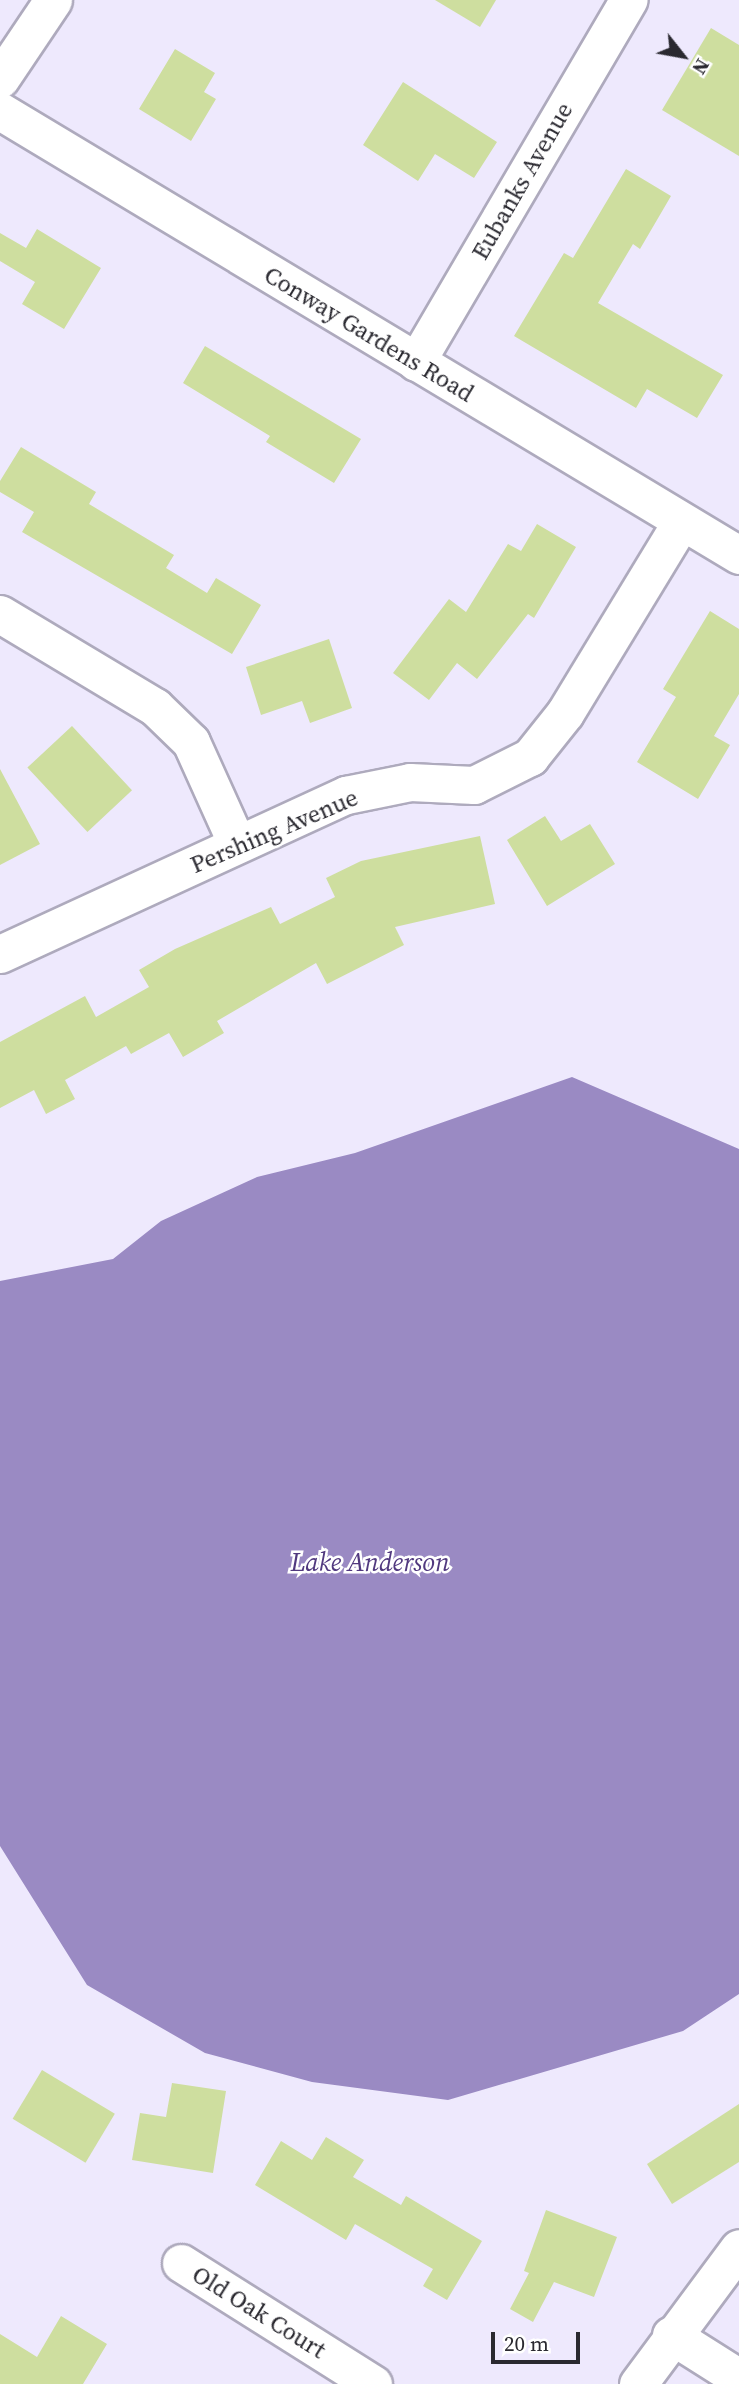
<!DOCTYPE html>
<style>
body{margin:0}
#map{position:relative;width:739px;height:2384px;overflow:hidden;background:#eee9fd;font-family:"Source Serif 4",serif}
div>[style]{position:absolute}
.water>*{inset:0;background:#9a8ac3}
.building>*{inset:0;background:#cede9f;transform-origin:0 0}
.roads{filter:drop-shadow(2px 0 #aeaabd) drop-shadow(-2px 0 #aeaabd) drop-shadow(0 2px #aeaabd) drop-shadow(0 -2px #aeaabd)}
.minor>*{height:37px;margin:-18.5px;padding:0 18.5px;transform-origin:18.5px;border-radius:18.5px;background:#fff}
span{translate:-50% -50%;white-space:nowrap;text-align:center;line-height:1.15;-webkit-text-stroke:5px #fff;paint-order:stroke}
.street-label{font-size:24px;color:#2a2930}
.water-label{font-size:26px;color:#51397f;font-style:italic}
.north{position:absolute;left:648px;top:21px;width:70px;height:70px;-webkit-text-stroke:5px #fff;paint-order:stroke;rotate:121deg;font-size:19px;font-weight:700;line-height:28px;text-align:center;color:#2a2930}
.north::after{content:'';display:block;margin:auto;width:24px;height:32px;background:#2a2930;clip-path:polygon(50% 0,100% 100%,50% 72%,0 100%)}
.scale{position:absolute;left:491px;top:2332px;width:89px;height:32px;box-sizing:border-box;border:4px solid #2a2930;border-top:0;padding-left:9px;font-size:21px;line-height:24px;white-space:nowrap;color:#2a2930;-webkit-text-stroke:5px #fff;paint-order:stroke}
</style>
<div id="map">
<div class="water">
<i style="clip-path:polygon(572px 1077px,739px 1149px,739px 1994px,683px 2031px,448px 2100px,312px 2082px,205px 2053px,87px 1985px,0 1846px,0 1281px,113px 1259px,161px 1221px,257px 1177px,355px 1153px)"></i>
</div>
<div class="building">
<i style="clip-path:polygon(435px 0,496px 0,480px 27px)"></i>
<i style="clip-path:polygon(711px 28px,739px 45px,739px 156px,662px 110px)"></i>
<i style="clip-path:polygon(175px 49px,215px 73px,204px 92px,216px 99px,191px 141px,139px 109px)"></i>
<i style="clip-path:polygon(403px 82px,497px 142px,474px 178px,435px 154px,418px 181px,363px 145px)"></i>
<i style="clip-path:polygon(626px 169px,671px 196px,640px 249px,633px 244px,598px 303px,723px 375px,697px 418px,647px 389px,636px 408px,514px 336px,564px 253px,573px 258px)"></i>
<i style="clip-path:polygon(37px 229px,101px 268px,64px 329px,22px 304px,35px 282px,0 261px,0 233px,26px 248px)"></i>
<i style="clip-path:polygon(205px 346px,361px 439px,334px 483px,266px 442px,270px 436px,183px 383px)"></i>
<i style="clip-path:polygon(21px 447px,96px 492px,89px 504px,174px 555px,166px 568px,207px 593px,216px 578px,261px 605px,232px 654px,22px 532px,34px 512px,0 492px,0 481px)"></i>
<i style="clip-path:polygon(537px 524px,576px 547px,534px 618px,528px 614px,477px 679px,457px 663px,429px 700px,393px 673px,449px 599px,466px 612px,508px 544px,521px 551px)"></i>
<i style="clip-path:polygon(710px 611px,739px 629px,739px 694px,714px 736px,730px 745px,698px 799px,637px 762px,676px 697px,663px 689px)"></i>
<i style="clip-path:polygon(329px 639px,352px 708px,310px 723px,302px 701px,261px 715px,246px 667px)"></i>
<i style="left:72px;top:726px;width:88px;height:61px;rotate:47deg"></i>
<i style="clip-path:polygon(0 769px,40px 844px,0 865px)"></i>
<i style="clip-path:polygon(545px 816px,561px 841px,590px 824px,615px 864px,547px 906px,507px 840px)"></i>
<i style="clip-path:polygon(480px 836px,495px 904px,395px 927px,404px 945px,327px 984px,316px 963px,217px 1021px,224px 1033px,183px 1057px,169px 1033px,131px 1054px,126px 1046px,65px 1080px,75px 1099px,46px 1114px,34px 1090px,0 1108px,0 1042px,85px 996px,96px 1017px,149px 987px,139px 970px,175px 949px,271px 907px,280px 924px,335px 897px,326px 878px,361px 861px)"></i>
<i style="left:42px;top:2070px;width:85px;height:57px;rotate:31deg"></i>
<i style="clip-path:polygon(172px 2083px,226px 2091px,213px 2173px,132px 2160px,140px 2113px,166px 2117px)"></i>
<i style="clip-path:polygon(739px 2104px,739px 2162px,672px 2204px,647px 2164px)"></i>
<i style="clip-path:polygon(326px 2137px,364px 2160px,353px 2177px,401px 2205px,406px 2196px,482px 2241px,447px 2300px,423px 2286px,433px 2269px,355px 2224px,346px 2240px,255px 2185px,281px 2141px,312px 2160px)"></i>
<i style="clip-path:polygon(546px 2210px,617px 2237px,594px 2297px,554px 2282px,533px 2322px,510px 2309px,529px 2273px,524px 2271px)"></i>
<i style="clip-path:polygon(61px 2316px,107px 2344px,83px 2384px,0 2384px,0 2334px,37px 2357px)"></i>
</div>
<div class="roads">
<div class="minor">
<i style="left:0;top:79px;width:95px;rotate:-56.1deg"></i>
<i style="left:0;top:111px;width:862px;rotate:31deg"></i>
<i style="left:416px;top:362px;width:420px;rotate:-59.6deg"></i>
<i style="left:0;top:614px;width:181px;rotate:31deg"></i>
<i style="left:155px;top:707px;width:50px;rotate:44.2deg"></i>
<i style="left:191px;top:742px;width:112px;rotate:65.7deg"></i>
<i style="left:0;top:954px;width:381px;rotate:-24.7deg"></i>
<i style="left:346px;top:795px;width:65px;rotate:-11.5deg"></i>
<i style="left:410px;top:782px;width:64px;rotate:2.7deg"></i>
<i style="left:474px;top:785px;width:63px;rotate:-26.6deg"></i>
<i style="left:530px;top:757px;width:56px;rotate:-51.5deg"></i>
<i style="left:565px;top:713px;width:223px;rotate:-58.7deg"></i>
<i style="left:181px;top:2263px;width:227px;rotate:32.2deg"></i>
<i style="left:671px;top:2335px;width:80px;rotate:32.3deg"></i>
<i style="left:638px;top:2384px;width:169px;rotate:-53.4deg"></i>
</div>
</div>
<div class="street-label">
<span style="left:522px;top:181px;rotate:-60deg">Eubanks Avenue</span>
<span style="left:369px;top:334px;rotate:31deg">Conway Gardens Road</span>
<span style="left:274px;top:831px;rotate:-23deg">Pershing Avenue</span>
<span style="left:259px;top:2312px;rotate:32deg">Old Oak Court</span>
</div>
<div class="water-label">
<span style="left:370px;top:1563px">Lake Anderson</span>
</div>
<div class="north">N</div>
<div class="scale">20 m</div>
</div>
